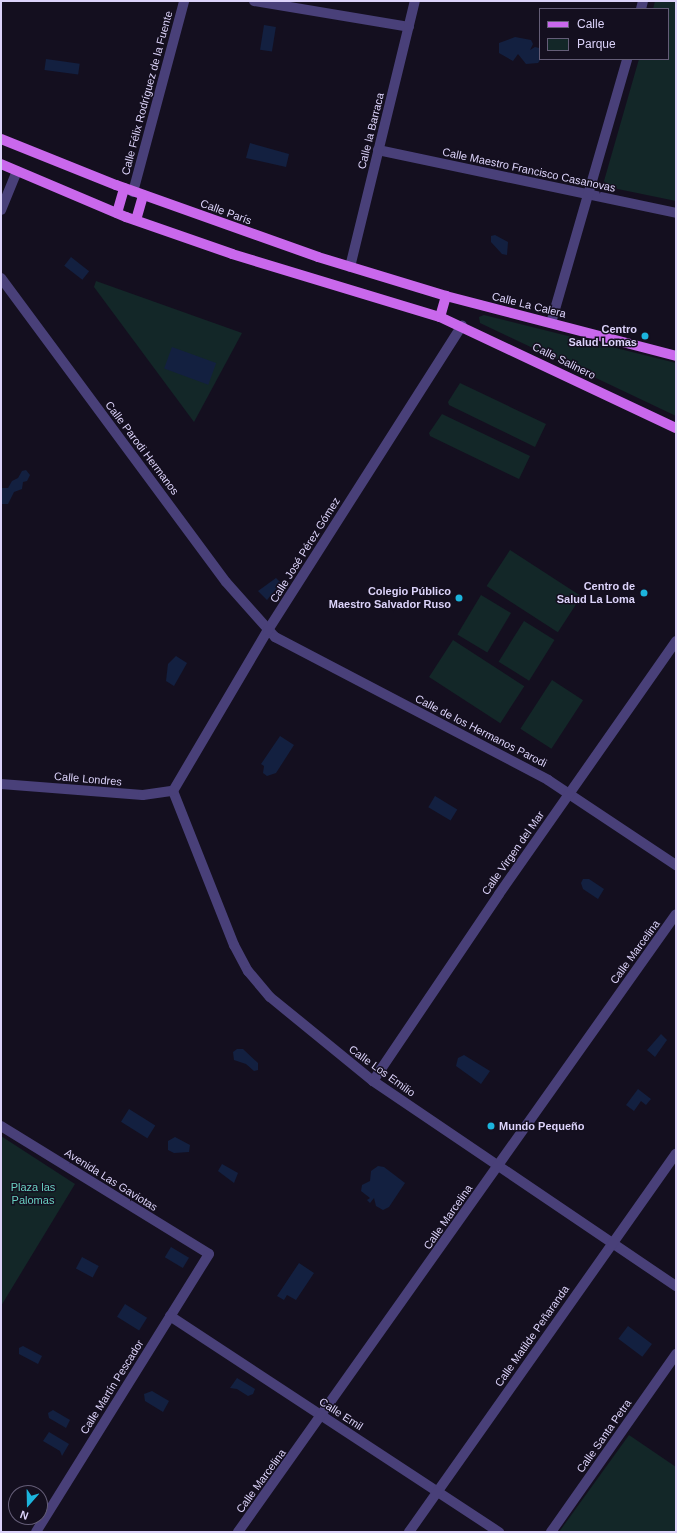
<!DOCTYPE html>
<meta charset="utf-8">
<style>
body{margin:0}
#map{position:relative;width:677px;height:1533px;overflow:hidden;background:#140f1f;font-family:Helvetica,sans-serif}
div>[style]{position:absolute}
.green>*{inset:0;background:#132728;transform-origin:0 0}
.water>*{inset:0;background:#132040;transform-origin:0 0}
.minor>*{height:10px;margin:-5px;padding:0 5px;transform-origin:5px;border-radius:5px;background:#494079}
.major>*{height:10px;margin:-5px;padding:0 5px;transform-origin:5px;border-radius:5px;background:#c968ec}
.dots>*{width:11px;height:11px;translate:-50% -50%;box-sizing:border-box;border:2px solid #140f1f;border-radius:50%}
span{translate:-50% -50%;white-space:nowrap;text-align:center;line-height:1.15;-webkit-text-stroke:3px #140f1f;paint-order:stroke}
.street-label{font-size:11px;color:#dcd3fa}
.poi-label{font-size:11px;color:#dcd3fa;font-weight:700}
.right{translate:-100% -50%;text-align:right}
.left{translate:0 -50%;text-align:left}
.park-label{font-size:11px;color:#69d0c2}
.frame{position:absolute;inset:0;border:2px solid #dcd3fa;pointer-events:none}
.legend{position:absolute;left:539px;top:8px;width:130px;height:52px;box-sizing:border-box;background:#140f1f;border:1px solid #645d77;margin:0;padding:5px 7px;list-style:none;font-size:12px;color:#dcd3fa}
.legend li{display:flex;align-items:center;gap:8px;height:20px}
.legend b{width:20px;border:1px solid #645d77}
.north{position:absolute;left:8px;top:1485px;width:40px;height:40px;box-sizing:border-box;background:#140f1f;border:1px solid #645d77;border-radius:50%;rotate:200deg;font-size:11px;font-weight:700;line-height:16px;text-align:center;color:#dcd3fa}
.north::after{content:'';display:block;margin:auto;width:14px;height:18px;background:#1cb4dd;clip-path:polygon(50% 0,100% 100%,50% 72%,0 100%)}
</style>
<div id="map">
<div class="green">
<i style="clip-path:polygon(655px 1px,676px 1px,676px 201px,608px 187px,604px 181px,639px 59px,668px 59px,668px 9px,653px 9px)"></i>
<i style="clip-path:polygon(96px 281px,242px 333px,194px 422px,94px 287px)"></i>
<i style="clip-path:polygon(484px 315px,676px 363px,676px 416px,480px 323px,479px 317px)"></i>
<i style="clip-path:polygon(460px 383px,546px 424px,535px 447px,449px 405px,448px 402px)"></i>
<i style="clip-path:polygon(442px 414px,530px 456px,519px 479px,430px 436px,429px 433px)"></i>
<i style="left:510px;top:550px;width:85px;height:43px;rotate:33deg"></i>
<i style="left:481px;top:595px;width:35px;height:46px;rotate:31deg"></i>
<i style="left:524px;top:621px;width:36px;height:48px;rotate:32deg"></i>
<i style="left:453px;top:640px;width:85px;height:44px;rotate:33deg"></i>
<i style="left:552px;top:680px;width:37px;height:58px;rotate:33deg"></i>
<i style="clip-path:polygon(1px 1136px,75px 1184px,1px 1306px)"></i>
<i style="clip-path:polygon(629px 1435px,676px 1467px,676px 1532px,559px 1532px)"></i>
</div>
<div class="water">
<i style="left:264px;top:25px;width:12px;height:25px;rotate:9deg"></i>
<i style="clip-path:polygon(515px 37px,531px 40px,533px 44px,530px 50px,535px 47px,539px 48px,541px 59px,538px 63px,526px 64px,518px 54px,513px 61px,499px 53px,499px 43px)"></i>
<i style="left:46px;top:59px;width:34px;height:11px;rotate:8deg"></i>
<i style="clip-path:polygon(250px 143px,289px 154px,286px 167px,246px 158px)"></i>
<i style="clip-path:polygon(495px 235px,508px 242px,507px 255px,502px 254px,491px 242px,491px 236px)"></i>
<i style="left:71px;top:257px;width:23px;height:11px;rotate:38deg"></i>
<i style="left:172px;top:347px;width:47px;height:23px;rotate:20deg"></i>
<i style="clip-path:polygon(26px 470px,30px 475px,27px 481px,23px 482px,22px 489px,14px 492px,8px 504px,1px 504px,1px 488px,8px 488px,12px 481px,18px 478px,22px 471px)"></i>
<i style="clip-path:polygon(276px 578px,281px 583px,267px 600px,258px 591px)"></i>
<i style="clip-path:polygon(176px 656px,187px 663px,174px 686px,166px 681px,168px 664px)"></i>
<i style="clip-path:polygon(280px 736px,294px 745px,276px 773px,267px 776px,263px 773px,264px 766px,261px 764px)"></i>
<i style="left:435px;top:796px;width:26px;height:13px;rotate:31deg"></i>
<i style="clip-path:polygon(583px 879px,589px 879px,604px 889px,598px 899px,583px 889px,581px 883px)"></i>
<i style="clip-path:polygon(661px 1034px,667px 1040px,655px 1057px,647px 1050px)"></i>
<i style="clip-path:polygon(237px 1049px,243px 1049px,258px 1063px,258px 1070px,254px 1071px,246px 1064px,234px 1060px,233px 1052px)"></i>
<i style="clip-path:polygon(464px 1055px,490px 1071px,481px 1084px,456px 1066px,458px 1058px)"></i>
<i style="clip-path:polygon(638px 1089px,651px 1099px,646px 1105px,641px 1101px,634px 1111px,626px 1105px)"></i>
<i style="left:129px;top:1109px;width:31px;height:15px;rotate:32deg"></i>
<i style="clip-path:polygon(175px 1137px,190px 1145px,189px 1152px,174px 1153px,168px 1150px,168px 1141px)"></i>
<i style="clip-path:polygon(222px 1164px,238px 1173px,234px 1183px,218px 1171px)"></i>
<i style="clip-path:polygon(378px 1166px,384px 1167px,405px 1183px,389px 1207px,383px 1210px,376px 1206px,374px 1198px,370px 1203px,367px 1200px,370px 1198px,361px 1191px,362px 1185px,370px 1181px,371px 1171px)"></i>
<i style="left:171px;top:1247px;width:21px;height:12px;rotate:31deg"></i>
<i style="left:82px;top:1257px;width:19px;height:13px;rotate:28deg"></i>
<i style="clip-path:polygon(299px 1263px,314px 1273px,296px 1300px,287px 1295px,284px 1300px,277px 1296px)"></i>
<i style="left:125px;top:1304px;width:26px;height:15px;rotate:32deg"></i>
<i style="left:628px;top:1326px;width:30px;height:16px;rotate:37deg"></i>
<i style="clip-path:polygon(23px 1346px,42px 1356px,38px 1364px,19px 1354px,19px 1348px)"></i>
<i style="clip-path:polygon(237px 1378px,255px 1389px,253px 1394px,248px 1396px,237px 1389px,230px 1388px)"></i>
<i style="clip-path:polygon(152px 1391px,169px 1401px,163px 1412px,145px 1401px,144px 1394px)"></i>
<i style="clip-path:polygon(53px 1410px,70px 1420px,66px 1428px,49px 1418px,48px 1413px)"></i>
<i style="clip-path:polygon(49px 1432px,69px 1444px,62px 1456px,60px 1451px,43px 1441px)"></i>
</div>
<div class="minor">
<i style="left:254px;top:1px;width:157px;rotate:9.5deg"></i>
<i style="left:641px;top:9px;width:8px;rotate:-76deg"></i>
<i style="left:378px;top:150px;width:305px;rotate:11.9deg"></i>
<i style="left:133px;top:192px;width:198px;rotate:-75deg"></i>
<i style="left:1px;top:210px;width:42px;rotate:-67.7deg"></i>
<i style="left:350px;top:267px;width:274px;rotate:-76.3deg"></i>
<i style="left:1px;top:278px;width:378px;rotate:53.5deg"></i>
<i style="left:226px;top:582px;width:74px;rotate:48.3deg"></i>
<i style="left:275px;top:637px;width:308px;rotate:27.6deg"></i>
<i style="left:548px;top:780px;width:154px;rotate:33.6deg"></i>
<i style="left:551px;top:323px;width:275px;rotate:-73.9deg"></i>
<i style="left:1px;top:784px;width:142px;rotate:4.4deg"></i>
<i style="left:143px;top:795px;width:30px;rotate:-8deg"></i>
<i style="left:173px;top:791px;width:166px;rotate:68.4deg"></i>
<i style="left:234px;top:945px;width:30px;rotate:62deg"></i>
<i style="left:248px;top:971px;width:34px;rotate:50deg"></i>
<i style="left:270px;top:997px;width:133px;rotate:39.2deg"></i>
<i style="left:373px;top:1081px;width:366px;rotate:34.1deg"></i>
<i style="left:173px;top:791px;width:187px;rotate:-59.5deg"></i>
<i style="left:268px;top:630px;width:361px;rotate:-57.5deg"></i>
<i style="left:373px;top:1081px;width:225px;rotate:-56deg"></i>
<i style="left:499px;top:894px;width:309px;rotate:-55deg"></i>
<i style="left:1px;top:1126px;width:244px;rotate:31.6deg"></i>
<i style="left:209px;top:1254px;width:327px;rotate:121.9deg"></i>
<i style="left:170px;top:1316px;width:394px;rotate:33.3deg"></i>
<i style="left:238px;top:1532px;width:757px;rotate:-54.67deg"></i>
<i style="left:409px;top:1532px;width:463px;rotate:-54.8deg"></i>
<i style="left:551px;top:1532px;width:218px;rotate:-54.9deg"></i>
</div>
<div class="major">
<i style="left:1px;top:139px;width:124px;rotate:21.8deg"></i>
<i style="left:116px;top:185px;width:214px;rotate:19.6deg"></i>
<i style="left:318px;top:257px;width:134px;rotate:16.9deg"></i>
<i style="left:446px;top:296px;width:238px;rotate:14.6deg"></i>
<i style="left:1px;top:164px;width:136px;rotate:23deg"></i>
<i style="left:126px;top:217px;width:112px;rotate:19.2deg"></i>
<i style="left:232px;top:254px;width:217px;rotate:16.9deg"></i>
<i style="left:440px;top:317px;width:261px;rotate:25.2deg"></i>
<i style="left:117px;top:213px;width:26px;rotate:-74deg"></i>
<i style="left:136px;top:220px;width:26px;rotate:-74deg"></i>
<i style="left:440px;top:317px;width:22px;rotate:-74deg"></i>
</div>
<div class="dots">
<i style="left:645px;top:336px;background:#1cb4dd"></i>
<i style="left:644px;top:593px;background:#1cb4dd"></i>
<i style="left:459px;top:598px;background:#1cb4dd"></i>
<i style="left:491px;top:1126px;background:#1cb4dd"></i>
</div>
<div class="street-label">
<span style="left:147px;top:93px;rotate:-75deg">Calle Félix Rodríguez de la Fuente</span>
<span style="left:371px;top:131px;rotate:-76deg">Calle la Barraca</span>
<span style="left:529px;top:170px;rotate:12deg">Calle Maestro Francisco Casanovas</span>
<span style="left:226px;top:212px;rotate:20deg">Calle París</span>
<span style="left:529px;top:305px;rotate:14deg">Calle La Calera</span>
<span style="left:564px;top:361px;rotate:26deg">Calle Salinero</span>
<span style="left:142px;top:448px;rotate:53deg">Calle Parodi Hermanos</span>
<span style="left:305px;top:550px;rotate:-58deg">Calle José Pérez Gómez</span>
<span style="left:481px;top:731px;rotate:27deg">Calle de los Hermanos Parodi</span>
<span style="left:88px;top:779px;rotate:5deg">Calle Londres</span>
<span style="left:513px;top:853px;rotate:-55deg">Calle Virgen del Mar</span>
<span style="left:635px;top:952px;rotate:-54deg">Calle Marcelina</span>
<span style="left:382px;top:1071px;rotate:36deg">Calle Los Emilio</span>
<span style="left:111px;top:1180px;rotate:32deg">Avenida Las Gaviotas</span>
<span style="left:448px;top:1217px;rotate:-55deg">Calle Marcelina</span>
<span style="left:532px;top:1336px;rotate:-55deg">Calle Matilde Peñaranda</span>
<span style="left:112px;top:1387px;rotate:-58deg">Calle Martín Pescador</span>
<span style="left:341px;top:1414px;rotate:33deg">Calle Emil</span>
<span style="left:604px;top:1436px;rotate:-55deg">Calle Santa Petra</span>
<span style="left:261px;top:1481px;rotate:-54deg">Calle Marcelina</span>
</div>
<div class="poi-label">
<span class="right" style="left:637px;top:336px">Centro<br>Salud Lomas</span>
<span class="right" style="left:635px;top:593px">Centro de<br>Salud La Loma</span>
<span class="right" style="left:451px;top:598px">Colegio Público<br>Maestro Salvador Ruso</span>
<span class="left" style="left:499px;top:1126px">Mundo Pequeño</span>
</div>
<div class="park-label">
<span style="left:33px;top:1194px">Plaza las<br>Palomas</span>
</div>
<div class="frame"></div>
<ul class="legend">
<li><b style="height:5px;background:#c968ec"></b>Calle</li>
<li><b style="height:11px;background:#132728"></b>Parque</li>
</ul>
<div class="north">N</div>
</div>
